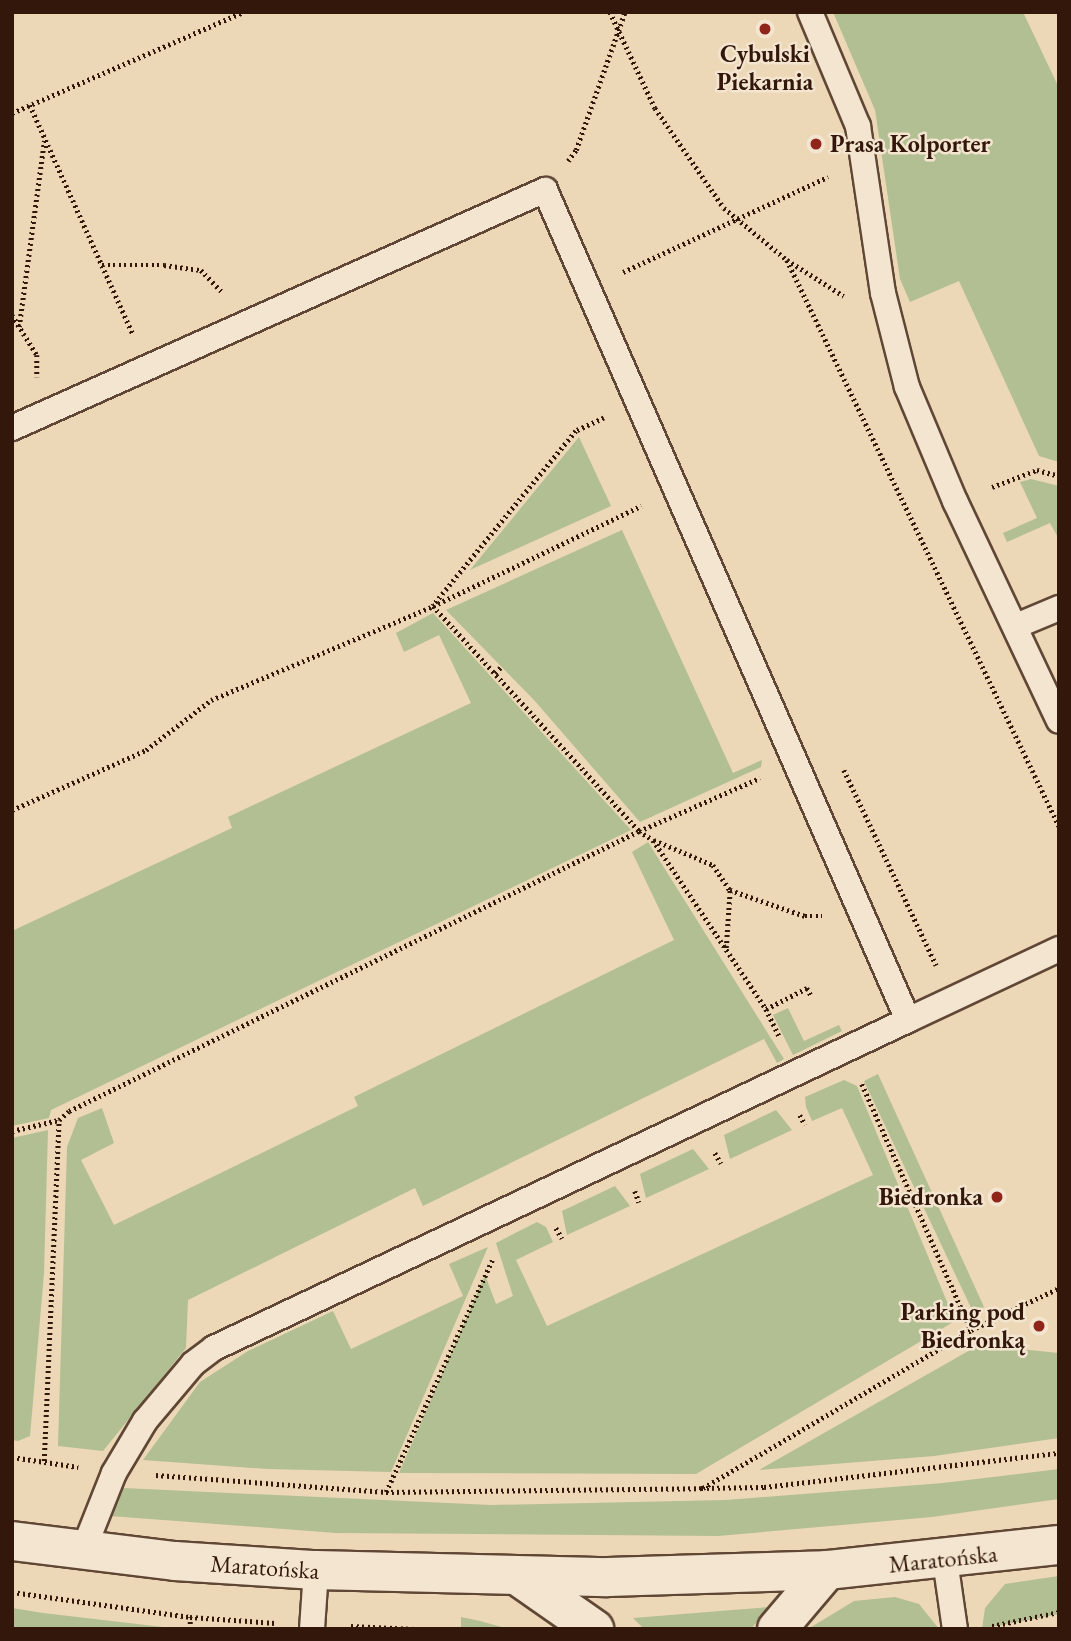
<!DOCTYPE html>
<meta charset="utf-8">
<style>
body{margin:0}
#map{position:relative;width:1071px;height:1641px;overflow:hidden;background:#ecd7b6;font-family:"EB Garamond",serif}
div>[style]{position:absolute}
.green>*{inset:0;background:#b2bf92}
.path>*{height:4.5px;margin-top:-2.25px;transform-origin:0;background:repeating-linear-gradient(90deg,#32170a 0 2px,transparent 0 5.5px)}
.roads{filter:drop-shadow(2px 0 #604735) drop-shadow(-2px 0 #604735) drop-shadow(0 2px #604735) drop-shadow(0 -2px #604735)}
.lane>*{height:24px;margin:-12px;padding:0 12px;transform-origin:12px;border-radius:12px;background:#f3e5d0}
.secondary>*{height:38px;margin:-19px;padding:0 19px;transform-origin:19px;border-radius:19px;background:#f3e5d0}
.dots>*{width:19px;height:19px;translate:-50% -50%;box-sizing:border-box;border:4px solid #f3e5d0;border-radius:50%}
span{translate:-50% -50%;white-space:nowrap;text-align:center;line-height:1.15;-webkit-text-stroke:5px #f3e5d0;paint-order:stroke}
.poi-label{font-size:24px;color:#32170a;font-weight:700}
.left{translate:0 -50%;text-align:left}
.right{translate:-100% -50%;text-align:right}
.street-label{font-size:24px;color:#32170a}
.frame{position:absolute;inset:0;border:14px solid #32170a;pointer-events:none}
</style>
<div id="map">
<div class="green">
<i style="clip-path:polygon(833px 12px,1023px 12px,1059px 88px,1059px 462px,1039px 456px,959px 281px,910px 302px,900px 279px,875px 110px)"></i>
<i style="clip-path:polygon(579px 437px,611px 506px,470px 570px)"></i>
<i style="clip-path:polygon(1031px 479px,1059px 486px,1059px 539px,1050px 523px,1007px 542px,1003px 533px,1037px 518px,1020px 482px)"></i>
<i style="clip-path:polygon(622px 530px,733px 773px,762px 760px,761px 767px,640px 822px,534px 700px,446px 610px)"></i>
<i style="clip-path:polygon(433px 613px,631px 830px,51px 1110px,49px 1118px,12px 1126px,12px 931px,232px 828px,228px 817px,471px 703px,439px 635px,404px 652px,396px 633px)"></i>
<i style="clip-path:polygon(648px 842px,784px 1059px,777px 1063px,764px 1039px,423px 1206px,415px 1188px,188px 1300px,186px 1348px,103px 1451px,58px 1446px,67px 1147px,78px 1118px,102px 1108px,114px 1143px,81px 1160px,114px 1225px,358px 1106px,354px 1097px,674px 940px,632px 852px)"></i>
<i style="clip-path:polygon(788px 1008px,804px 1041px,839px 1025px,842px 1031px,793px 1055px,773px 1015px)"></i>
<i style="clip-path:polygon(878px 1074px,984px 1307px,973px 1312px,864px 1081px)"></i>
<i style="clip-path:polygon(844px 1080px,857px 1086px,955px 1321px,696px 1474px,399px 1473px,485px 1275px,496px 1304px,513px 1296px,496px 1243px,537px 1222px,546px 1227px,553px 1242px,516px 1260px,547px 1326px,873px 1175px,842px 1108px,812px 1121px,806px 1107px,805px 1097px)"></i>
<i style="clip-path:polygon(776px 1110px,792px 1130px,730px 1159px,724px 1135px)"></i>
<i style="clip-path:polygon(48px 1130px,44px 1273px,30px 1436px,18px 1441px,12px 1440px,12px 1138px)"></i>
<i style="clip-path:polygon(693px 1149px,709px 1169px,646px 1198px,640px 1174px)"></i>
<i style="clip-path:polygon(615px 1186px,630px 1206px,567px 1235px,562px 1211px)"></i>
<i style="clip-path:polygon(488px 1247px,391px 1472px,268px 1469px,143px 1460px,200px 1382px,248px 1351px,333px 1311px,351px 1349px,463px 1296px,449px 1264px)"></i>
<i style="clip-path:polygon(979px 1345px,1059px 1353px,1059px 1438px,934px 1456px,759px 1470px)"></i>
<i style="clip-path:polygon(1059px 1469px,1059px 1499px,932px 1517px,718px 1536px,336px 1533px,110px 1516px,123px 1488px,491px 1505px,726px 1500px,943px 1483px)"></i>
<i style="clip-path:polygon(1059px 1576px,1059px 1614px,982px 1629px,985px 1608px,1005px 1584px)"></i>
<i style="clip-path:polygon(895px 1597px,919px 1604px,939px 1629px,808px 1629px,854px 1601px)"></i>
<i style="clip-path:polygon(769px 1607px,751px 1629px,644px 1629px,633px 1618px)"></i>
<i style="clip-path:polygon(12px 1608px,43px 1613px,180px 1629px,12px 1629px)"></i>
<i style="clip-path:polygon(461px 1617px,480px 1621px,509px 1629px,461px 1629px)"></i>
</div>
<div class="path">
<i style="left:610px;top:12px;width:106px;rotate:64.9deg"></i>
<i style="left:655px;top:108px;width:121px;rotate:55.4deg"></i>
<i style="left:724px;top:208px;width:82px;rotate:39.5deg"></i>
<i style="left:787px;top:260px;width:67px;rotate:32.3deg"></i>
<i style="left:30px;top:105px;width:251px;rotate:65.8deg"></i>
<i style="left:12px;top:113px;width:252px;rotate:-23.6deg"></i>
<i style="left:568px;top:161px;width:14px;rotate:-54deg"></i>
<i style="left:576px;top:150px;width:146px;rotate:-70.5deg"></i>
<i style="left:787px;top:260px;width:628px;rotate:64.33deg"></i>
<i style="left:102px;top:265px;width:62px"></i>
<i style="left:164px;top:265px;width:37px;rotate:8deg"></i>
<i style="left:201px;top:270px;width:32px;rotate:46deg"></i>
<i style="left:623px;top:272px;width:226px;rotate:-24.9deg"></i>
<i style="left:12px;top:315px;width:47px;rotate:58deg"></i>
<i style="left:37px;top:355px;width:22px;rotate:90deg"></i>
<i style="left:19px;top:327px;width:188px;rotate:-82.3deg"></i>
<i style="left:604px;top:418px;width:31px;rotate:155deg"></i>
<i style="left:576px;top:431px;width:226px;rotate:129.3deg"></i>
<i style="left:433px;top:606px;width:305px;rotate:47.5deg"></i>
<i style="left:639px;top:831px;width:17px;rotate:33deg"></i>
<i style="left:653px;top:840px;width:203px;rotate:56.2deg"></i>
<i style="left:766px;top:1009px;width:32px;rotate:64deg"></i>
<i style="left:992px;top:487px;width:48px;rotate:-20.7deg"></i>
<i style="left:1037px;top:470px;width:23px;rotate:15deg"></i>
<i style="left:495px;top:673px;width:10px;rotate:-45deg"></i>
<i style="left:844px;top:770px;width:216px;rotate:64.7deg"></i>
<i style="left:12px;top:810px;width:147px;rotate:-24.1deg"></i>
<i style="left:146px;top:750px;width:82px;rotate:-37.6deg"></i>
<i style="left:211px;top:700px;width:241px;rotate:-22.9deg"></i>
<i style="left:433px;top:606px;width:231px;rotate:-25.7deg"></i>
<i style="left:654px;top:840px;width:64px;rotate:23deg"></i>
<i style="left:713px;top:865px;width:30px;rotate:56deg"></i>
<i style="left:730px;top:890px;width:79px;rotate:19.1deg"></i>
<i style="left:805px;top:916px;width:17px"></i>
<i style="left:726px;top:948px;width:58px;rotate:-86.1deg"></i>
<i style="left:766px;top:1009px;width:46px;rotate:-27.1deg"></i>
<i style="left:807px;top:988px;width:10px;rotate:61deg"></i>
<i style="left:862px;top:1084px;width:269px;rotate:66.1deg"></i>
<i style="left:800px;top:1115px;width:11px;rotate:63deg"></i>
<i style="left:12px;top:1131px;width:48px;rotate:-13.2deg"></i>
<i style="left:59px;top:1120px;width:13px;rotate:-42deg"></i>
<i style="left:69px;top:1111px;width:635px;rotate:-26.16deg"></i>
<i style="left:639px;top:831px;width:132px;rotate:-23.7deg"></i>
<i style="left:715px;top:1153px;width:12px;rotate:59deg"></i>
<i style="left:635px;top:1191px;width:12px;rotate:70deg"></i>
<i style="left:556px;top:1228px;width:12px;rotate:59deg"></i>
<i style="left:12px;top:1457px;width:67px;rotate:8.6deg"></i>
<i style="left:44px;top:1461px;width:341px;rotate:-87.5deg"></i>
<i style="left:156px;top:1475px;width:231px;rotate:4.2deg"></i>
<i style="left:386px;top:1492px;width:315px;rotate:-0.7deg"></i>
<i style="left:701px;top:1488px;width:63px;rotate:-0.9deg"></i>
<i style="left:764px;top:1487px;width:297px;rotate:-6.6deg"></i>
<i style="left:703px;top:1488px;width:311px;rotate:-30.5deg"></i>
<i style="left:971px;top:1330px;width:98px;rotate:-25.5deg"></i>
<i style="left:386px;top:1492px;width:255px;rotate:-65.4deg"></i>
<i style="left:12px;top:1592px;width:180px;rotate:8deg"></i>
<i style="left:190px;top:1617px;width:85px;rotate:4deg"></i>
<i style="left:351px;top:1626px;width:64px;rotate:2.7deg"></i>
<i style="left:992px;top:1626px;width:68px;rotate:-11.8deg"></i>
<i style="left:190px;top:1629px;width:12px;rotate:-90deg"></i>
</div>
<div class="roads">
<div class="lane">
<i style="left:810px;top:12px;width:124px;rotate:67.2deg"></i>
<i style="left:858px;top:126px;width:169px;rotate:81.5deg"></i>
<i style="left:883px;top:293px;width:97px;rotate:75.7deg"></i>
<i style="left:907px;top:387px;width:124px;rotate:67.2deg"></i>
<i style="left:955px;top:501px;width:243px;rotate:64.7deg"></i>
<i style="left:12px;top:428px;width:584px;rotate:-24.06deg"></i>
<i style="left:545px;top:190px;width:906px;rotate:66.38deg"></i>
<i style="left:908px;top:1020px;width:768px;rotate:154.7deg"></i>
<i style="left:214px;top:1348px;width:26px;rotate:143deg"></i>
<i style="left:193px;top:1364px;width:75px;rotate:130.1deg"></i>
<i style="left:145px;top:1421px;width:61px;rotate:120.8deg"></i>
<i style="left:114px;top:1473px;width:84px;rotate:111.7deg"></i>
<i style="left:1016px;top:626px;width:47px;rotate:-22.7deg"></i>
<i style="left:908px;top:1020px;width:167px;rotate:-25.2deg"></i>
<i style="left:945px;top:1560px;width:70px;rotate:81.8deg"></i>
<i style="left:312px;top:1629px;width:59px;rotate:-86.1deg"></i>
</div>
<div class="secondary">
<i style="left:12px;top:1541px;width:164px;rotate:7deg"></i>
<i style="left:175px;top:1561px;width:141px;rotate:3.7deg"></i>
<i style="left:316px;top:1570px;width:292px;rotate:1.4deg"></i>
<i style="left:608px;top:1577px;width:219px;rotate:-1.8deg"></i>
<i style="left:827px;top:1570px;width:233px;rotate:-6.2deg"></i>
<i style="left:518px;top:1576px;width:93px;rotate:34.9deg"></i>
<i style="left:777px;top:1629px;width:77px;rotate:-49.7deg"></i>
</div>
</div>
<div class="dots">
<i style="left:765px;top:29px;background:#8f2418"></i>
<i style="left:816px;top:144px;background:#8f2418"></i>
<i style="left:997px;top:1197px;background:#8f2418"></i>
<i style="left:1039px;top:1326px;background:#8f2418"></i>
</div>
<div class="poi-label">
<span style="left:765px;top:68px">Cybulski<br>Piekarnia</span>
<span class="left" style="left:830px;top:144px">Prasa Kolporter</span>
<span class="right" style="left:983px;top:1197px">Biedronka</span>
<span class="right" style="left:1025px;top:1326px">Parking pod<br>Biedronką</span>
</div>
<div class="street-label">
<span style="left:943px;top:1559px;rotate:-6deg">Maratońska</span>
<span style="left:265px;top:1567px;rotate:4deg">Maratońska</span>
</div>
<div class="frame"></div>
</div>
